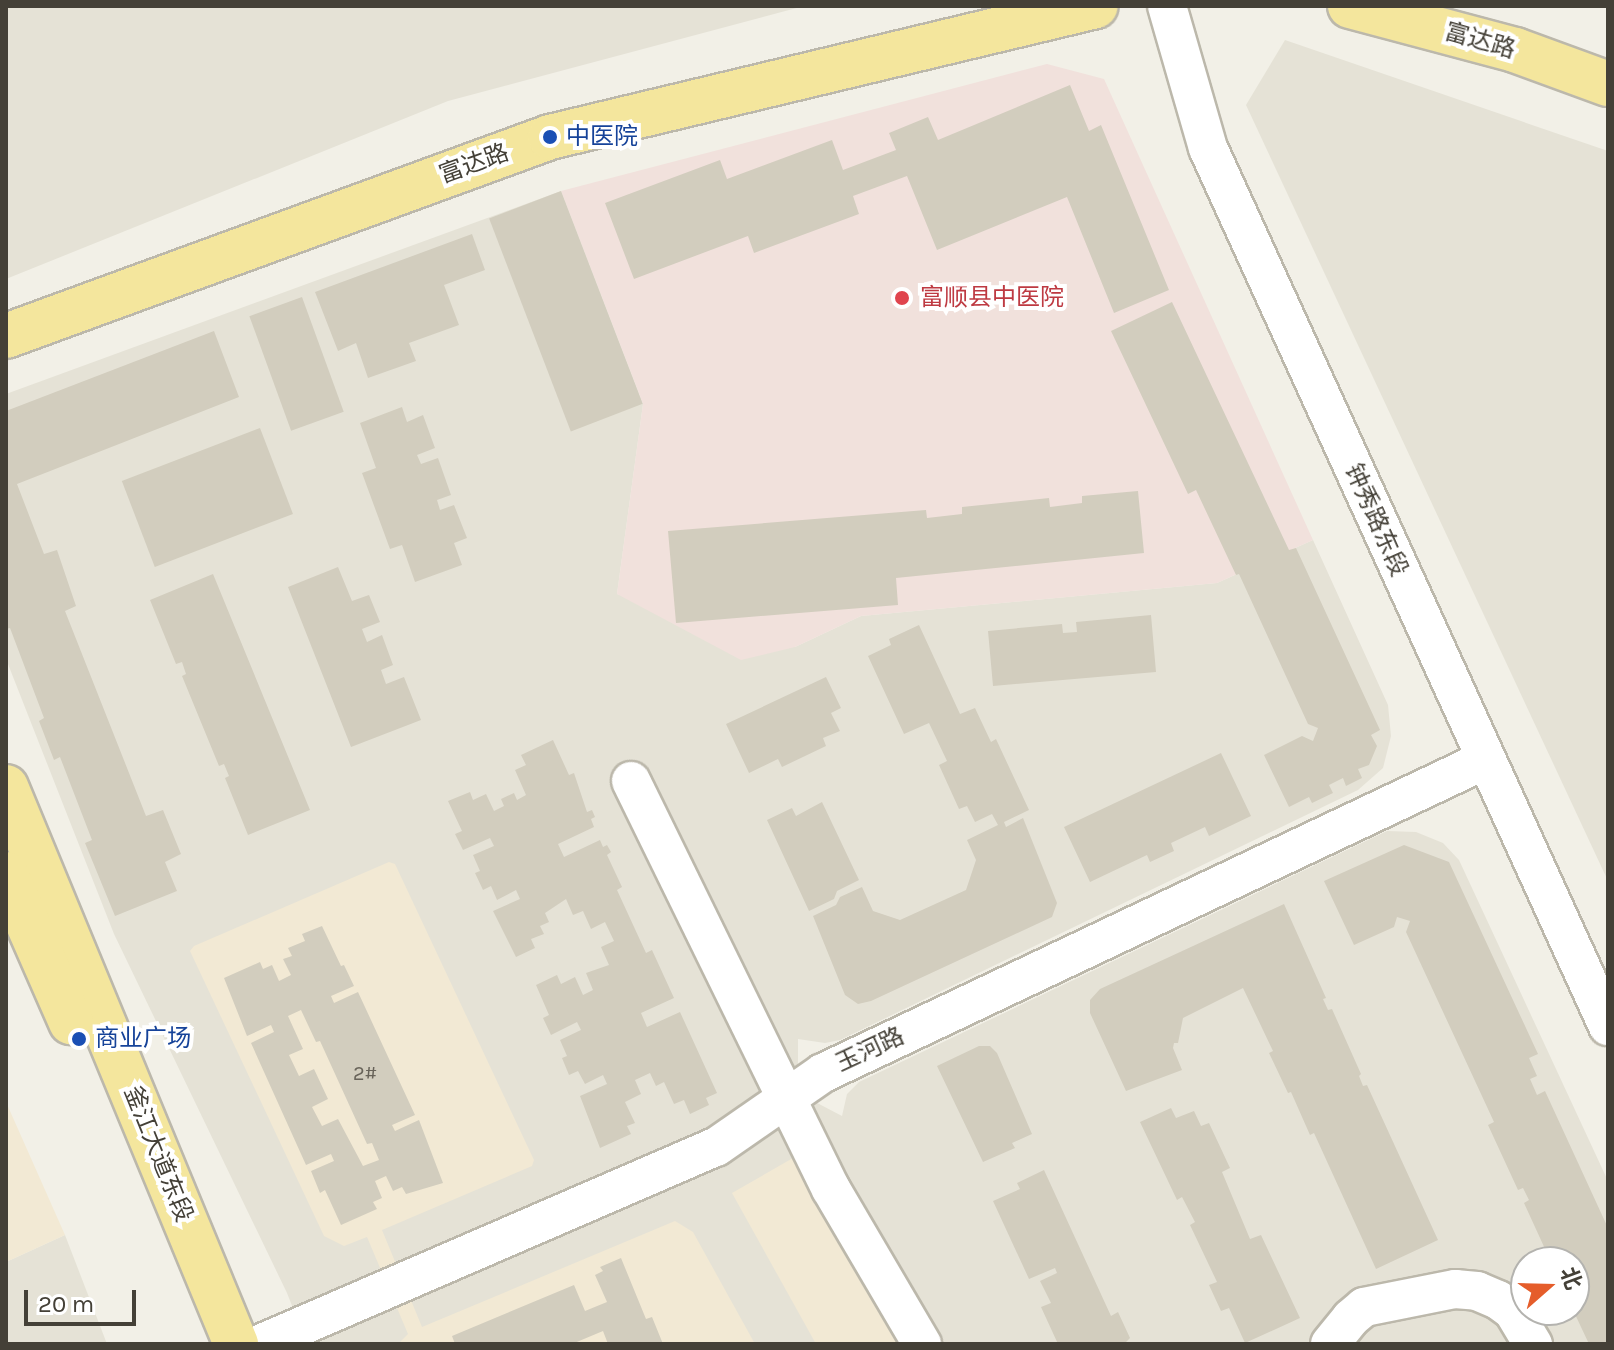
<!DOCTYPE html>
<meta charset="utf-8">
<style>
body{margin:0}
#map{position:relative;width:1614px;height:1350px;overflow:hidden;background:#f2f0e7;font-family:Karla,"Noto Sans SC",sans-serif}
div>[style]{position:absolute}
.residential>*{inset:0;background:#e5e2d6}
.commercial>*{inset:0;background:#f2e9d4}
.medical>*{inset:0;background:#f1e1dc}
.building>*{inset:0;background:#d2cdbe;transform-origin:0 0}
.roads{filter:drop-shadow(2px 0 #bcb8ab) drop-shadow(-2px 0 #bcb8ab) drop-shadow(0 2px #bcb8ab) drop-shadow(0 -2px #bcb8ab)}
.minor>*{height:38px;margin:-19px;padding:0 19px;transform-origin:19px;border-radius:19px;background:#fff}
.major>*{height:44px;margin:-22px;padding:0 22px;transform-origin:22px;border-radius:22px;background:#f4e69d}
.dots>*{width:22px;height:22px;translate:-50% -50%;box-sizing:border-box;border:4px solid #fff;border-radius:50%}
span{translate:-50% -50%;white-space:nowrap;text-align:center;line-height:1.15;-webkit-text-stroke:8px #fff;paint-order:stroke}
.number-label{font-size:20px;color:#686359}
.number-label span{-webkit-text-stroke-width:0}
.street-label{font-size:24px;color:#444037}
.transit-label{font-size:24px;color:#164399}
.left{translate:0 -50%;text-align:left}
.health-label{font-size:24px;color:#be3a42}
.frame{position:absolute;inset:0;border:8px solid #444037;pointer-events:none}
.north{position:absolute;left:1510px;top:1246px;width:80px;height:80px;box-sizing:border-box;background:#fff;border:2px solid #b4b3af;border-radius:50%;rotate:70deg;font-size:22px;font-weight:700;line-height:32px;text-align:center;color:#444037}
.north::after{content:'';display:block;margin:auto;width:28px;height:36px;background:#e55d2b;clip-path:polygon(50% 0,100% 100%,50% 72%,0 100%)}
.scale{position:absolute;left:24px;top:1290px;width:112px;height:36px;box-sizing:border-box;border:4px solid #444037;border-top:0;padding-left:10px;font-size:24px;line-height:28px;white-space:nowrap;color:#444037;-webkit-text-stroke:6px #fff;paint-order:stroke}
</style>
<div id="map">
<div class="residential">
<i style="clip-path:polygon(6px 6px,804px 6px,448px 101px,6px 279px)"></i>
<i style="clip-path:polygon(1285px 40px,1608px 151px,1608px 881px,1246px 105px)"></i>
<i style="clip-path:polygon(evenodd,561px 191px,643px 404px,617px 594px,795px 647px,861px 616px,1217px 583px,1313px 540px,1388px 705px,1391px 736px,1383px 768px,1358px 790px,840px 1040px,825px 1043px,798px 1039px,798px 1093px,842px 1116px,847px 1094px,859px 1082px,1387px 831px,1416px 832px,1443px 843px,1459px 860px,1608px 1181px,1608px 1344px,307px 1344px,287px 1293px,114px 934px,6px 659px,6px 394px,561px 191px,1526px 1262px,1574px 1262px,1574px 1310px,1526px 1310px,1526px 1262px)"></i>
<i style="clip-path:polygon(65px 1235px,107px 1344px,6px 1344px,6px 1262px)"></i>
</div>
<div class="commercial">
<i style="clip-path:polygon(389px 862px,395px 864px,534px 1160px,532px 1166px,382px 1230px,422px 1327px,675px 1221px,693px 1232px,755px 1344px,398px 1344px,408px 1334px,367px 1237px,344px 1246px,324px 1236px,190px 951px,194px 946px)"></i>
<i style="clip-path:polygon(6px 1102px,65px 1235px,6px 1262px)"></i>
<i style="clip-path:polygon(793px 1158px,906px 1344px,816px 1344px,732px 1193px)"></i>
</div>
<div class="medical">
<i style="clip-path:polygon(1047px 64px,1104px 79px,1313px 540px,1217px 583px,861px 616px,795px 647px,741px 660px,617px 594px,643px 404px,561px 191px)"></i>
</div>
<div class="building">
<i style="clip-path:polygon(1070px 85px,1089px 131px,1101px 125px,1169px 290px,1114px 313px,1067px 197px,937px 250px,907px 176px,853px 196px,859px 214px,754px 253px,748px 236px,634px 279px,605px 203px,720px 160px,727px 179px,832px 140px,843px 170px,896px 150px,889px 133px,928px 117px,938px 140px)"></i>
<i style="left:561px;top:191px;width:228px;height:77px;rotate:69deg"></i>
<i style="clip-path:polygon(472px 234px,485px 270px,444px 285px,459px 325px,409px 343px,416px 361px,368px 378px,356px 343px,338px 351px,315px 292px)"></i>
<i style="left:302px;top:297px;width:122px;height:56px;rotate:70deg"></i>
<i style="clip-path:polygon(1172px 302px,1289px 550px,1296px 548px,1380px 730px,1371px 735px,1377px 746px,1369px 765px,1358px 769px,1362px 778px,1346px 786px,1343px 778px,1329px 785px,1333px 793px,1312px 803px,1309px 797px,1289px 807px,1264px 755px,1302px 736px,1313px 741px,1318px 728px,1308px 724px,1239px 574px,1236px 575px,1196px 490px,1188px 494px,1111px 331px)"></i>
<i style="clip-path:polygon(214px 331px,239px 397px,17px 484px,44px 554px,57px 550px,76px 606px,65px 611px,146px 816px,163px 810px,181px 854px,165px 862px,177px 891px,115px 916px,85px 843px,92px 840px,60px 757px,54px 760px,39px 721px,44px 718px,10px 628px,6px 629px,6px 411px)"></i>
<i style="clip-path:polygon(402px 407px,407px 422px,423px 415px,435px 448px,417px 455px,421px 464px,438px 458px,451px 495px,437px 500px,440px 510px,454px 505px,467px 538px,454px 543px,462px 565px,415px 582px,402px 545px,390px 549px,362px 473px,376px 468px,360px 423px)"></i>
<i style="left:260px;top:428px;width:92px;height:148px;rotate:69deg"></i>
<i style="clip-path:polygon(1138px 491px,1144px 553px,896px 578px,898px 605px,676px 623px,668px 531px,926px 510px,927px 518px,962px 514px,962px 507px,1049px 498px,1050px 507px,1082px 503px,1082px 496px)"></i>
<i style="clip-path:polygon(338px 567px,352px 601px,369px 595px,380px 622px,362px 629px,367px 642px,382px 635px,393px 665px,381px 670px,386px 684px,404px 677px,421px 720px,351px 747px,288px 587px)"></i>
<i style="clip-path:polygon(213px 574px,310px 810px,248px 835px,225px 778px,229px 776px,224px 764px,219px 766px,182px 676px,186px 674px,182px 662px,176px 664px,150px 600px)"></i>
<i style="clip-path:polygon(1151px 615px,1156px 672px,993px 686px,988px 631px,1062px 624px,1063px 633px,1077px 632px,1076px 622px)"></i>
<i style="clip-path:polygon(919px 625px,960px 714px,975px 708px,991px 742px,996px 739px,1029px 810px,1004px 822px,1006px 827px,1023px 818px,1057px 903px,1052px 917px,871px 1001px,858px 1004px,845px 995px,813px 916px,836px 905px,840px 897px,862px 887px,873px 911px,900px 920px,966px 890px,976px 860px,967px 840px,998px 825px,992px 814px,975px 822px,967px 806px,959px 809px,939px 765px,947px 761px,929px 723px,904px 734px,868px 656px,891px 645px,889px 639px)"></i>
<i style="clip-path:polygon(826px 677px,841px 708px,831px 713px,840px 731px,823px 738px,826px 746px,782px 767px,778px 759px,749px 773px,726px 724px)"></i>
<i style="clip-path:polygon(553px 740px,569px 775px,574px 773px,587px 812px,592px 810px,595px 817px,591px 819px,594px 827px,558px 844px,564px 857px,600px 840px,603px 847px,607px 845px,611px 852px,607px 855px,622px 887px,617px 890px,646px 953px,652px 950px,674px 998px,641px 1013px,647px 1027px,680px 1012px,717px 1093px,706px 1098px,709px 1105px,690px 1114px,684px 1100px,674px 1104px,664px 1082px,656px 1086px,650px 1073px,635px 1080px,641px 1094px,625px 1102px,635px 1123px,627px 1126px,631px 1134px,600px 1148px,580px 1096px,607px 1084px,603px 1075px,585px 1084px,578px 1071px,569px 1075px,562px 1058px,567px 1056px,560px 1040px,581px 1030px,577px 1022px,551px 1035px,543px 1018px,549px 1015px,536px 985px,557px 975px,561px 984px,575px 977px,583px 995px,593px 990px,586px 973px,609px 965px,601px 947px,614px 941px,605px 922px,591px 929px,583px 911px,573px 915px,566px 899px,545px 913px,549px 922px,540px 926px,544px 934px,531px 939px,535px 948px,516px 957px,493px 911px,520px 899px,516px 890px,497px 900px,491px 886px,483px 890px,475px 873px,480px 871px,473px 855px,494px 846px,490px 838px,463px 850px,455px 834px,462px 831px,448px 801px,470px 792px,473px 800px,486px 794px,494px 811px,504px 806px,501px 799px,514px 793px,517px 800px,526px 795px,515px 770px,526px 765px,521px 755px)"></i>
<i style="clip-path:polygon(1221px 753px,1251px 816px,1209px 836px,1205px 827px,1171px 843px,1174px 851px,1150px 862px,1147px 855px,1090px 882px,1064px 827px)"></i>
<i style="clip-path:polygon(822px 802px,859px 880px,837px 891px,834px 899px,809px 911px,767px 820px,792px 808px,796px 816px)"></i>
<i style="clip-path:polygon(1404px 845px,1449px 862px,1538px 1054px,1529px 1058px,1537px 1076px,1530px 1079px,1537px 1095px,1545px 1091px,1608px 1228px,1608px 1344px,1589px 1344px,1573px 1310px,1574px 1262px,1551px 1262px,1524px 1203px,1529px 1200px,1523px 1188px,1518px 1190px,1488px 1125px,1494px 1122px,1406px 932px,1410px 921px,1397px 917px,1394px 927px,1354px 945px,1324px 881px)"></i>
<i style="clip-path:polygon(1284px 904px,1326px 998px,1323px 999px,1328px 1010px,1332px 1009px,1361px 1074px,1359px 1076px,1363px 1086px,1367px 1085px,1438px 1240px,1376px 1269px,1314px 1133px,1310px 1135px,1291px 1092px,1288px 1093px,1269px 1053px,1273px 1051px,1243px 988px,1183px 1018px,1178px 1043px,1174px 1043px,1173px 1048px,1182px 1070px,1126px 1091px,1090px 1013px,1090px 1000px,1100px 989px)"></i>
<i style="clip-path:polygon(evenodd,322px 926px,341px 966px,344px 965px,354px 986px,331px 996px,334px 1003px,358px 992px,415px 1115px,392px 1125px,395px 1131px,419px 1120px,443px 1183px,406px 1194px,402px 1187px,393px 1191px,386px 1176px,375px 1181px,382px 1198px,373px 1202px,377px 1209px,341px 1225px,325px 1190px,320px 1193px,311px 1171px,334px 1161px,331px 1154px,306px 1165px,251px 1043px,274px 1032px,271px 1025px,247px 1036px,224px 978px,260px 962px,263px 969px,272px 965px,279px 981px,291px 975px,283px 959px,292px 956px,288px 948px,305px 941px,302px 934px,322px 926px,301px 1010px,316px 1042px,320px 1041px,367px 1144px,372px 1143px,379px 1160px,363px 1166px,338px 1119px,322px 1126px,312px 1107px,328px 1099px,314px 1069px,299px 1076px,289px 1055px,303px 1049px,288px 1016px,301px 1010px)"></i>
<i style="clip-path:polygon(979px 1046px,990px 1046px,997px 1053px,1032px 1134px,1012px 1143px,1015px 1148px,983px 1162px,937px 1066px)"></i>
<i style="clip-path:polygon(1171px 1108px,1176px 1118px,1194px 1111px,1201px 1126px,1209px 1123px,1230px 1168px,1222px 1172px,1250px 1239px,1261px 1235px,1300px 1318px,1245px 1343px,1229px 1308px,1221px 1311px,1209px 1285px,1217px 1282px,1190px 1225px,1195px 1222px,1182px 1197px,1177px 1200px,1140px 1122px)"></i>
<i style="clip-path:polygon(1044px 1170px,1111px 1316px,1118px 1312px,1130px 1338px,1124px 1344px,1058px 1344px,1041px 1307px,1051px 1303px,1040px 1281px,1057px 1273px,1055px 1268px,1029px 1279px,993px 1201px,1020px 1189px,1017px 1183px)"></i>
<i style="clip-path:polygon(621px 1258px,646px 1319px,652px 1317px,663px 1344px,608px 1344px,603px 1331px,572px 1344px,455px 1344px,452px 1336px,574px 1285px,585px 1311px,607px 1302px,595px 1275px,603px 1271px,600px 1267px)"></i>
</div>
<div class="roads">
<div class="minor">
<i style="left:1167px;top:6px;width:148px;rotate:73.9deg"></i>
<i style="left:1208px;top:148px;width:965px;rotate:65.51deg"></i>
<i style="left:631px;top:781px;width:454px;rotate:63.9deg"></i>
<i style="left:831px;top:1189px;width:180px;rotate:59.6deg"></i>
<i style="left:260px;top:1344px;width:497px;rotate:-23.4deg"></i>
<i style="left:716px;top:1147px;width:130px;rotate:-34.7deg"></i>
<i style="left:823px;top:1073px;width:732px;rotate:-25.31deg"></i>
<i style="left:1330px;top:1344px;width:33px;rotate:-51deg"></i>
<i style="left:1351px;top:1318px;width:17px;rotate:-40deg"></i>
<i style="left:1364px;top:1307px;width:93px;rotate:-11.2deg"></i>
<i style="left:1455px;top:1289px;width:22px;rotate:5deg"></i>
<i style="left:1477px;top:1291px;width:23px;rotate:23deg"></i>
<i style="left:1498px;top:1300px;width:19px;rotate:36deg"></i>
<i style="left:1513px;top:1311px;width:39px;rotate:59deg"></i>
</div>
<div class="major">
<i style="left:1350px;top:6px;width:171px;rotate:14.9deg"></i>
<i style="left:1515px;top:50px;width:99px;rotate:20.1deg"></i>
<i style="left:6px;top:336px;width:579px;rotate:-20.09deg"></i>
<i style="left:550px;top:137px;width:561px;rotate:-13.49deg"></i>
<i style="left:6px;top:787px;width:603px;rotate:67.56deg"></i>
<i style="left:6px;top:874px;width:162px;rotate:66.3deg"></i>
</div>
</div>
<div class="dots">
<i style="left:550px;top:137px;background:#1a4fb4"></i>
<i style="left:902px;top:298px;background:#e0444e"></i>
<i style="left:79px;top:1039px;background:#1a4fb4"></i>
</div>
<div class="number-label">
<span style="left:365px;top:1073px">2#</span>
</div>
<div class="street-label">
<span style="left:1480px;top:41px;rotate:16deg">富达路</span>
<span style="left:474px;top:164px;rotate:-20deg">富达路</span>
<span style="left:1376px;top:520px;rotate:66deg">钟秀路东段</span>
<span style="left:870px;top:1050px;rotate:-25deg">玉河路</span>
<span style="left:158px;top:1154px;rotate:68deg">釜江大道东段</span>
</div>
<div class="transit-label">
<span class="left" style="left:566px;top:137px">中医院</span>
<span class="left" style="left:95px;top:1039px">商业广场</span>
</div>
<div class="health-label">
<span class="left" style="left:920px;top:298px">富顺县中医院</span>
</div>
<div class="frame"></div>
<div class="north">北</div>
<div class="scale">20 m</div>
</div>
